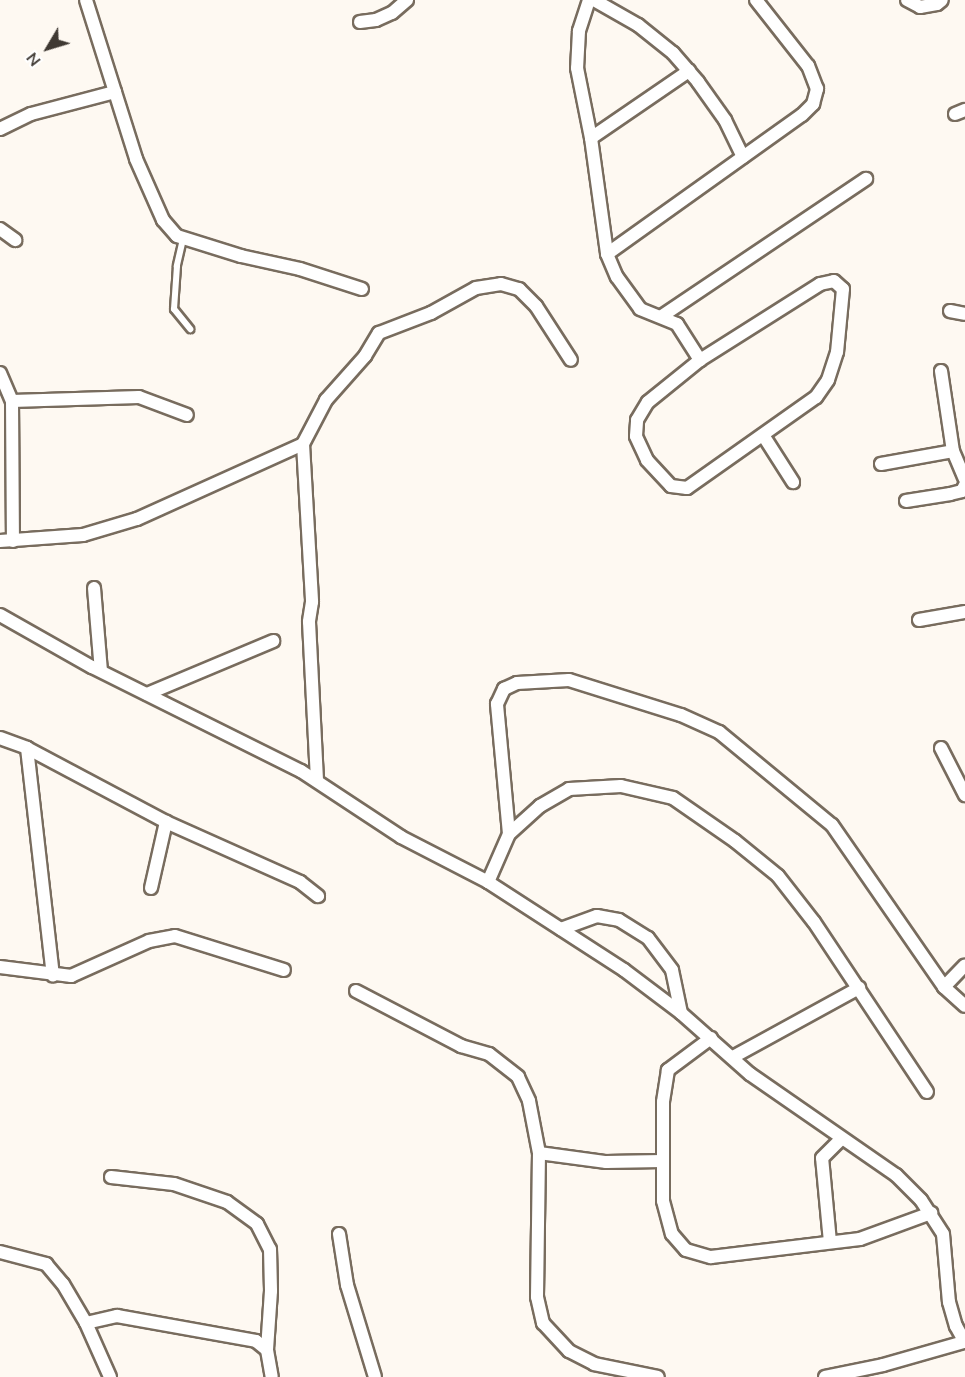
<!DOCTYPE html>
<style>
body{margin:0}
#map{position:relative;width:965px;height:1377px;overflow:hidden;background:#fef9f2;font-family:"Nunito Sans",sans-serif}
div>[style]{position:absolute}
.roads{filter:drop-shadow(2px 0 #786c5e) drop-shadow(-2px 0 #786c5e) drop-shadow(0 2px #786c5e) drop-shadow(0 -2px #786c5e)}
.service>*{height:6px;margin:-3px;padding:0 3px;transform-origin:3px;border-radius:3px;background:#fff}
.minor>*{height:12px;margin:-6px;padding:0 6px;transform-origin:6px;border-radius:6px;background:#fff}
span{translate:-50% -50%;white-space:nowrap;text-align:center;line-height:1.15;-webkit-text-stroke:4.5px #fff;paint-order:stroke}
.north{position:absolute;left:18px;top:18px;width:60px;height:60px;-webkit-text-stroke:4px #fff;paint-order:stroke;rotate:232deg;font-size:16px;font-weight:700;line-height:24px;text-align:center;color:#3f3933}
.north::after{content:'';display:block;margin:auto;width:21px;height:27px;background:#3f3933;clip-path:polygon(50% 0,100% 100%,50% 72%,0 100%)}
</style>
<div id="map">
<div class="roads">
<div class="service">
<i style="left:183px;top:239px;width:28px;rotate:103deg"></i>
<i style="left:177px;top:266px;width:43px;rotate:94deg"></i>
<i style="left:174px;top:309px;width:26px;rotate:51deg"></i>
</div>
<div class="minor">
<i style="left:86px;top:0;width:167px;rotate:72.5deg"></i>
<i style="left:136px;top:159px;width:67px;rotate:66.1deg"></i>
<i style="left:163px;top:220px;width:21px;rotate:49deg"></i>
<i style="left:177px;top:236px;width:67px;rotate:17.4deg"></i>
<i style="left:241px;top:256px;width:60px;rotate:12.4deg"></i>
<i style="left:300px;top:269px;width:65px;rotate:17.9deg"></i>
<i style="left:589px;top:0;width:33px;rotate:108deg"></i>
<i style="left:579px;top:31px;width:37px;rotate:93deg"></i>
<i style="left:577px;top:68px;width:71px;rotate:78.7deg"></i>
<i style="left:591px;top:138px;width:117px;rotate:82.1deg"></i>
<i style="left:607px;top:254px;width:25px;rotate:67deg"></i>
<i style="left:617px;top:277px;width:39px;rotate:54deg"></i>
<i style="left:640px;top:309px;width:40px;rotate:22deg"></i>
<i style="left:677px;top:324px;width:43px;rotate:57.4deg"></i>
<i style="left:594px;top:0;width:51px;rotate:29.6deg"></i>
<i style="left:638px;top:25px;width:45px;rotate:38.7deg"></i>
<i style="left:673px;top:53px;width:38px;rotate:49deg"></i>
<i style="left:698px;top:82px;width:47px;rotate:54.6deg"></i>
<i style="left:725px;top:120px;width:41px;rotate:64.1deg"></i>
<i style="left:907px;top:0;width:15px;rotate:28deg"></i>
<i style="left:920px;top:7px;width:17px;rotate:-10deg"></i>
<i style="left:937px;top:4px;width:6px;rotate:-39deg"></i>
<i style="left:360px;top:22px;width:16px;rotate:-7deg"></i>
<i style="left:376px;top:20px;width:17px;rotate:-24deg"></i>
<i style="left:392px;top:13px;width:20px;rotate:-41deg"></i>
<i style="left:955px;top:114px;width:11px;rotate:-22deg"></i>
<i style="left:0;top:129px;width:34px;rotate:-26deg"></i>
<i style="left:31px;top:114px;width:87px;rotate:-14.7deg"></i>
<i style="left:591px;top:138px;width:119px;rotate:-34.4deg"></i>
<i style="left:0;top:229px;width:19px;rotate:36deg"></i>
<i style="left:607px;top:254px;width:239px;rotate:-35.5deg"></i>
<i style="left:802px;top:115px;width:16px;rotate:-45deg"></i>
<i style="left:813px;top:104px;width:16px;rotate:-75deg"></i>
<i style="left:817px;top:89px;width:25px;rotate:-111deg"></i>
<i style="left:808px;top:66px;width:84px;rotate:-128.2deg"></i>
<i style="left:834px;top:281px;width:12px;rotate:42deg"></i>
<i style="left:843px;top:289px;width:63px;rotate:95.4deg"></i>
<i style="left:837px;top:352px;width:29px;rotate:108deg"></i>
<i style="left:828px;top:380px;width:21px;rotate:125deg"></i>
<i style="left:816px;top:397px;width:158px;rotate:144.8deg"></i>
<i style="left:687px;top:488px;width:16px;rotate:-173deg"></i>
<i style="left:671px;top:486px;width:35px;rotate:-133deg"></i>
<i style="left:647px;top:460px;width:26px;rotate:-115deg"></i>
<i style="left:636px;top:436px;width:16px;rotate:-86deg"></i>
<i style="left:637px;top:420px;width:21px;rotate:-59deg"></i>
<i style="left:648px;top:402px;width:67px;rotate:-38.9deg"></i>
<i style="left:700px;top:360px;width:142px;rotate:-32.3deg"></i>
<i style="left:820px;top:284px;width:14px;rotate:-12deg"></i>
<i style="left:950px;top:311px;width:15px;rotate:11deg"></i>
<i style="left:662px;top:316px;width:246px;rotate:-33.9deg"></i>
<i style="left:941px;top:371px;width:81px;rotate:81.5deg"></i>
<i style="left:953px;top:451px;width:30px;rotate:67deg"></i>
<i style="left:0;top:373px;width:30px;rotate:67deg"></i>
<i style="left:12px;top:401px;width:140px;rotate:89.6deg"></i>
<i style="left:12px;top:401px;width:127px;rotate:-1.8deg"></i>
<i style="left:139px;top:397px;width:51px;rotate:20.6deg"></i>
<i style="left:763px;top:435px;width:56px;rotate:57.4deg"></i>
<i style="left:303px;top:444px;width:158px;rotate:86.7deg"></i>
<i style="left:312px;top:602px;width:20px;rotate:99deg"></i>
<i style="left:309px;top:622px;width:159px;rotate:87.1deg"></i>
<i style="left:881px;top:464px;width:73px;rotate:-10.2deg"></i>
<i style="left:906px;top:501px;width:45px;rotate:-9deg"></i>
<i style="left:950px;top:494px;width:12px;rotate:-14deg"></i>
<i style="left:962px;top:491px;width:7px;rotate:-63deg"></i>
<i style="left:0;top:541px;width:83px;rotate:-4.1deg"></i>
<i style="left:83px;top:535px;width:56px;rotate:-16.5deg"></i>
<i style="left:137px;top:519px;width:182px;rotate:-24.3deg"></i>
<i style="left:303px;top:444px;width:50px;rotate:-62.4deg"></i>
<i style="left:326px;top:400px;width:59px;rotate:-48.4deg"></i>
<i style="left:365px;top:356px;width:27px;rotate:-59deg"></i>
<i style="left:379px;top:333px;width:56px;rotate:-21deg"></i>
<i style="left:431px;top:313px;width:51px;rotate:-29.1deg"></i>
<i style="left:476px;top:288px;width:25px;rotate:-9deg"></i>
<i style="left:501px;top:284px;width:19px;rotate:16deg"></i>
<i style="left:519px;top:289px;width:24px;rotate:45deg"></i>
<i style="left:536px;top:306px;width:64px;rotate:57.1deg"></i>
<i style="left:94px;top:588px;width:83px;rotate:85.2deg"></i>
<i style="left:0;top:615px;width:106px;rotate:29.5deg"></i>
<i style="left:92px;top:667px;width:233px;rotate:26.5deg"></i>
<i style="left:301px;top:771px;width:120px;rotate:33.4deg"></i>
<i style="left:401px;top:837px;width:98px;rotate:27.3deg"></i>
<i style="left:488px;top:882px;width:162px;rotate:32.9deg"></i>
<i style="left:624px;top:970px;width:71px;rotate:37deg"></i>
<i style="left:681px;top:1013px;width:92px;rotate:41.5deg"></i>
<i style="left:750px;top:1074px;width:178px;rotate:34.7deg"></i>
<i style="left:896px;top:1175px;width:35px;rotate:45deg"></i>
<i style="left:921px;top:1200px;width:40px;rotate:57.1deg"></i>
<i style="left:943px;top:1234px;width:68px;rotate:85deg"></i>
<i style="left:949px;top:1302px;width:25px;rotate:74deg"></i>
<i style="left:956px;top:1326px;width:18px;rotate:61deg"></i>
<i style="left:919px;top:620px;width:47px;rotate:-9.9deg"></i>
<i style="left:147px;top:694px;width:137px;rotate:-22.8deg"></i>
<i style="left:0;top:738px;width:29px;rotate:20deg"></i>
<i style="left:27px;top:748px;width:229px;rotate:83.5deg"></i>
<i style="left:27px;top:748px;width:157px;rotate:28deg"></i>
<i style="left:166px;top:822px;width:147px;rotate:24.1deg"></i>
<i style="left:300px;top:882px;width:23px;rotate:38deg"></i>
<i style="left:941px;top:748px;width:53px;rotate:62.9deg"></i>
<i style="left:509px;top:834px;width:131px;rotate:-95.3deg"></i>
<i style="left:497px;top:704px;width:17px;rotate:-65deg"></i>
<i style="left:504px;top:689px;width:14px;rotate:-25deg"></i>
<i style="left:517px;top:683px;width:52px;rotate:-3.3deg"></i>
<i style="left:569px;top:680px;width:117px;rotate:17.4deg"></i>
<i style="left:681px;top:715px;width:42px;rotate:24.1deg"></i>
<i style="left:719px;top:732px;width:146px;rotate:39.5deg"></i>
<i style="left:832px;top:825px;width:197px;rotate:55.3deg"></i>
<i style="left:944px;top:987px;width:28px;rotate:42deg"></i>
<i style="left:488px;top:882px;width:52px;rotate:-66.4deg"></i>
<i style="left:509px;top:834px;width:42px;rotate:-42.1deg"></i>
<i style="left:540px;top:806px;width:34px;rotate:-30deg"></i>
<i style="left:569px;top:789px;width:52px;rotate:-3.3deg"></i>
<i style="left:621px;top:786px;width:53px;rotate:13deg"></i>
<i style="left:673px;top:798px;width:75px;rotate:34.7deg"></i>
<i style="left:735px;top:841px;width:55px;rotate:39.1deg"></i>
<i style="left:778px;top:876px;width:58px;rotate:52deg"></i>
<i style="left:814px;top:922px;width:204px;rotate:56.4deg"></i>
<i style="left:151px;top:888px;width:68px;rotate:-77.2deg"></i>
<i style="left:561px;top:929px;width:38px;rotate:-20deg"></i>
<i style="left:597px;top:916px;width:22px;rotate:10deg"></i>
<i style="left:619px;top:920px;width:34px;rotate:32deg"></i>
<i style="left:648px;top:938px;width:40px;rotate:53deg"></i>
<i style="left:672px;top:970px;width:44px;rotate:78.2deg"></i>
<i style="left:0;top:967px;width:72px;rotate:7.2deg"></i>
<i style="left:71px;top:976px;width:85px;rotate:-24.2deg"></i>
<i style="left:149px;top:941px;width:26px;rotate:-11deg"></i>
<i style="left:175px;top:936px;width:114px;rotate:17.3deg"></i>
<i style="left:944px;top:987px;width:30px;rotate:-46deg"></i>
<i style="left:356px;top:991px;width:119px;rotate:27.6deg"></i>
<i style="left:461px;top:1046px;width:29px;rotate:16deg"></i>
<i style="left:489px;top:1054px;width:37px;rotate:38deg"></i>
<i style="left:518px;top:1077px;width:26px;rotate:65deg"></i>
<i style="left:529px;top:1101px;width:53px;rotate:79.1deg"></i>
<i style="left:539px;top:1153px;width:144px;rotate:90.8deg"></i>
<i style="left:537px;top:1297px;width:27px;rotate:77deg"></i>
<i style="left:543px;top:1323px;width:38px;rotate:47deg"></i>
<i style="left:569px;top:1351px;width:28px;rotate:27deg"></i>
<i style="left:594px;top:1364px;width:65px;rotate:11.5deg"></i>
<i style="left:711px;top:1038px;width:54px;rotate:143.3deg"></i>
<i style="left:668px;top:1070px;width:32px;rotate:99deg"></i>
<i style="left:663px;top:1102px;width:99px;rotate:90deg"></i>
<i style="left:663px;top:1201px;width:34px;rotate:75deg"></i>
<i style="left:672px;top:1234px;width:21px;rotate:49deg"></i>
<i style="left:686px;top:1250px;width:26px;rotate:16deg"></i>
<i style="left:711px;top:1257px;width:150px;rotate:-6.9deg"></i>
<i style="left:860px;top:1239px;width:76px;rotate:-20.1deg"></i>
<i style="left:733px;top:1057px;width:144px;rotate:-28.7deg"></i>
<i style="left:539px;top:1153px;width:68px;rotate:7.7deg"></i>
<i style="left:606px;top:1162px;width:56px;rotate:-1deg"></i>
<i style="left:111px;top:1177px;width:63px;rotate:6.3deg"></i>
<i style="left:174px;top:1184px;width:56px;rotate:18.8deg"></i>
<i style="left:227px;top:1202px;width:37px;rotate:36deg"></i>
<i style="left:257px;top:1224px;width:28px;rotate:63deg"></i>
<i style="left:270px;top:1249px;width:42px;rotate:88.6deg"></i>
<i style="left:271px;top:1291px;width:59px;rotate:93.9deg"></i>
<i style="left:339px;top:1234px;width:52px;rotate:81.1deg"></i>
<i style="left:347px;top:1285px;width:96px;rotate:73.1deg"></i>
<i style="left:830px;top:1242px;width:84px;rotate:-95.4deg"></i>
<i style="left:822px;top:1158px;width:27px;rotate:-45deg"></i>
<i style="left:0;top:1252px;width:48px;rotate:14.6deg"></i>
<i style="left:46px;top:1264px;width:26px;rotate:50deg"></i>
<i style="left:63px;top:1284px;width:45px;rotate:59.5deg"></i>
<i style="left:86px;top:1323px;width:59px;rotate:66deg"></i>
<i style="left:86px;top:1323px;width:32px;rotate:-13deg"></i>
<i style="left:117px;top:1316px;width:141px;rotate:10.2deg"></i>
<i style="left:256px;top:1341px;width:14px;rotate:39deg"></i>
<i style="left:267px;top:1350px;width:27px;rotate:80deg"></i>
<i style="left:825px;top:1377px;width:59px;rotate:-11.7deg"></i>
<i style="left:883px;top:1365px;width:84px;rotate:-15.9deg"></i>
</div>
</div>
<div class="north">N</div>
</div>
